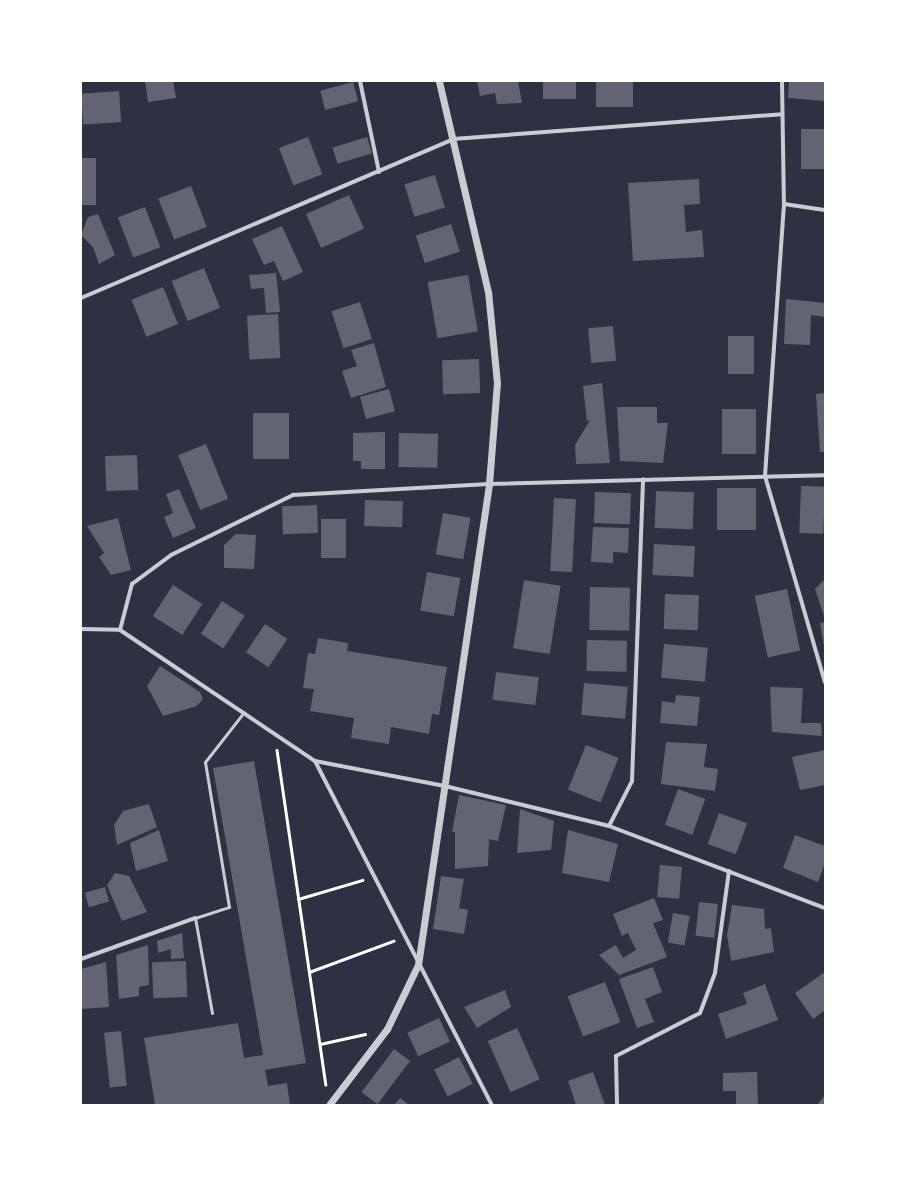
<!DOCTYPE html>
<style>
body{margin:0}
#map{position:relative;width:906px;height:1186px;overflow:hidden;background:#2d3142;font-family:Mulish,sans-serif}
div>[style]{position:absolute}
.building>*{inset:0;background:#626471;transform-origin:0 0}
.path>*{height:2.5px;margin:-1.25px;padding:0 1.25px;transform-origin:1.25px;border-radius:1.25px;background:#fff}
.service>*{height:3px;margin:-1.5px;padding:0 1.5px;transform-origin:1.5px;border-radius:1.5px;background:#caccd0}
.minor>*{height:4px;margin:-2px;padding:0 2px;transform-origin:2px;border-radius:2px;background:#caccd0}
.tertiary>*{height:7px;margin:-3.5px;padding:0 3.5px;transform-origin:3.5px;border-radius:3.5px;background:#caccd0}
span{translate:-50% -50%;white-space:nowrap;text-align:center;line-height:1.15;-webkit-text-stroke:4px #fff;paint-order:stroke}
.frame{position:absolute;inset:0;border:82px solid #fff;pointer-events:none}
</style>
<div id="map">
<div class="building">
<i style="clip-path:polygon(145px 81px,173px 81px,176px 98px,148px 102px)"></i>
<i style="clip-path:polygon(477px 81px,518px 81px,522px 103px,497px 104px,495px 93px,480px 96px)"></i>
<i style="left:543px;top:81px;width:33px;height:18px"></i>
<i style="left:596px;top:81px;width:37px;height:26px"></i>
<i style="clip-path:polygon(789px 81px,825px 81px,825px 101px,788px 98px)"></i>
<i style="left:353px;top:82px;width:20px;height:34px;rotate:75deg"></i>
<i style="left:119px;top:91px;width:31px;height:38px;rotate:86deg"></i>
<i style="left:801px;top:129px;width:24px;height:40px"></i>
<i style="left:308px;top:137px;width:40px;height:31px;rotate:69deg"></i>
<i style="left:367px;top:137px;width:17px;height:36px;rotate:73deg"></i>
<i style="left:81px;top:158px;width:15px;height:47px"></i>
<i style="left:435px;top:175px;width:34px;height:32px;rotate:73deg"></i>
<i style="clip-path:polygon(699px 179px,700px 204px,684px 205px,686px 232px,702px 230px,704px 257px,633px 261px,628px 183px)"></i>
<i style="left:191px;top:186px;width:44px;height:35px;rotate:69deg"></i>
<i style="left:349px;top:195px;width:37px;height:47px;rotate:66deg"></i>
<i style="left:145px;top:207px;width:43px;height:29px;rotate:69deg"></i>
<i style="clip-path:polygon(98px 214px,115px 255px,99px 264px,93px 247px,81px 235px,88px 217px)"></i>
<i style="left:451px;top:224px;width:29px;height:37px;rotate:72deg"></i>
<i style="clip-path:polygon(282px 226px,303px 272px,283px 281px,274px 261px,264px 265px,252px 239px)"></i>
<i style="left:204px;top:268px;width:43px;height:35px;rotate:68deg"></i>
<i style="clip-path:polygon(276px 273px,280px 312px,266px 313px,264px 288px,251px 289px,249px 275px)"></i>
<i style="left:468px;top:275px;width:57px;height:41px;rotate:80deg"></i>
<i style="left:163px;top:287px;width:40px;height:34px;rotate:68deg"></i>
<i style="clip-path:polygon(786px 299px,825px 303px,825px 317px,811px 315px,810px 345px,784px 344px)"></i>
<i style="left:360px;top:302px;width:39px;height:30px;rotate:72deg"></i>
<i style="left:278px;top:314px;width:44px;height:31px;rotate:87deg"></i>
<i style="left:613px;top:326px;width:35px;height:25px;rotate:85deg"></i>
<i style="left:728px;top:336px;width:26px;height:38px"></i>
<i style="clip-path:polygon(374px 343px,386px 387px,351px 398px,342px 371px,357px 366px,351px 350px)"></i>
<i style="left:479px;top:359px;width:34px;height:37px;rotate:88deg"></i>
<i style="clip-path:polygon(602px 383px,610px 463px,576px 464px,575px 445px,590px 420px,587px 421px,583px 386px)"></i>
<i style="left:389px;top:389px;width:23px;height:30px;rotate:75deg"></i>
<i style="clip-path:polygon(825px 393px,825px 452px,820px 452px,816px 394px)"></i>
<i style="clip-path:polygon(617px 407px,657px 407px,657px 423px,668px 423px,663px 463px,620px 461px)"></i>
<i style="left:722px;top:409px;width:34px;height:45px"></i>
<i style="left:253px;top:413px;width:36px;height:46px"></i>
<i style="clip-path:polygon(385px 432px,385px 469px,361px 469px,361px 461px,353px 461px,353px 433px)"></i>
<i style="left:399px;top:433px;width:39px;height:34px;rotate:1deg"></i>
<i style="left:206px;top:444px;width:59px;height:30px;rotate:68deg"></i>
<i style="left:137px;top:455px;width:35px;height:32px;rotate:88deg"></i>
<i style="left:801px;top:486px;width:24px;height:47px;rotate:2deg"></i>
<i style="left:717px;top:488px;width:39px;height:42px"></i>
<i style="clip-path:polygon(179px 489px,196px 528px,173px 538px,164px 517px,173px 513px,166px 494px)"></i>
<i style="left:656px;top:491px;width:38px;height:37px;rotate:2deg"></i>
<i style="left:595px;top:492px;width:36px;height:31px;rotate:2deg"></i>
<i style="left:554px;top:498px;width:22px;height:73px;rotate:3deg"></i>
<i style="left:365px;top:500px;width:38px;height:26px;rotate:2deg"></i>
<i style="left:317px;top:505px;width:28px;height:35px;rotate:88deg"></i>
<i style="left:443px;top:513px;width:28px;height:42px;rotate:10deg"></i>
<i style="clip-path:polygon(118px 518px,131px 570px,111px 575px,99px 557px,104px 553px,87px 526px)"></i>
<i style="left:321px;top:519px;width:25px;height:39px"></i>
<i style="clip-path:polygon(593px 527px,629px 528px,628px 553px,613px 552px,613px 563px,591px 562px)"></i>
<i style="clip-path:polygon(236px 534px,256px 535px,254px 569px,224px 568px,224px 545px)"></i>
<i style="left:654px;top:544px;width:41px;height:31px;rotate:3deg"></i>
<i style="left:427px;top:572px;width:34px;height:39px;rotate:10deg"></i>
<i style="clip-path:polygon(825px 579px,825px 619px,815px 589px)"></i>
<i style="left:524px;top:580px;width:37px;height:69px;rotate:9deg"></i>
<i style="left:173px;top:585px;width:35px;height:37px;rotate:33deg"></i>
<i style="left:590px;top:587px;width:40px;height:43px;rotate:1deg"></i>
<i style="left:787px;top:589px;width:63px;height:33px;rotate:78deg"></i>
<i style="left:665px;top:594px;width:34px;height:35px;rotate:2deg"></i>
<i style="left:222px;top:601px;width:27px;height:39px;rotate:33deg"></i>
<i style="clip-path:polygon(825px 622px,825px 647px,824px 647px,820px 623px)"></i>
<i style="left:265px;top:624px;width:27px;height:34px;rotate:34deg"></i>
<i style="clip-path:polygon(318px 638px,348px 643px,347px 651px,447px 667px,439px 715px,432px 714px,429px 734px,391px 727px,389px 744px,351px 738px,354px 718px,310px 711px,314px 689px,303px 688px,308px 653px,315px 654px)"></i>
<i style="left:587px;top:640px;width:40px;height:31px;rotate:1deg"></i>
<i style="left:664px;top:644px;width:44px;height:34px;rotate:5deg"></i>
<i style="clip-path:polygon(160px 666px,200px 692px,203px 699px,197px 706px,163px 716px,147px 686px)"></i>
<i style="left:496px;top:672px;width:43px;height:28px;rotate:7deg"></i>
<i style="left:584px;top:683px;width:44px;height:32px;rotate:5deg"></i>
<i style="clip-path:polygon(770px 687px,803px 688px,801px 723px,821px 723px,822px 736px,772px 732px)"></i>
<i style="clip-path:polygon(676px 695px,700px 697px,697px 726px,660px 723px,662px 701px,675px 703px)"></i>
<i style="clip-path:polygon(666px 742px,707px 744px,704px 767px,718px 769px,715px 791px,661px 784px)"></i>
<i style="left:586px;top:745px;width:35px;height:48px;rotate:22deg"></i>
<i style="clip-path:polygon(825px 750px,825px 785px,800px 790px,792px 757px)"></i>
<i style="clip-path:polygon(254px 761px,306px 1063px,265px 1070px,268px 1086px,287px 1083px,290px 1105px,155px 1105px,144px 1038px,238px 1023px,244px 1058px,263px 1055px,213px 768px)"></i>
<i style="left:678px;top:789px;width:29px;height:38px;rotate:20deg"></i>
<i style="clip-path:polygon(459px 795px,506px 805px,498px 841px,489px 839px,488px 866px,455px 869px,455px 832px,452px 832px)"></i>
<i style="clip-path:polygon(149px 804px,157px 827px,117px 845px,114px 825px,123px 811px)"></i>
<i style="clip-path:polygon(520px 809px,554px 821px,551px 850px,517px 853px)"></i>
<i style="left:719px;top:813px;width:30px;height:33px;rotate:20deg"></i>
<i style="clip-path:polygon(159px 830px,168px 861px,136px 871px,130px 843px)"></i>
<i style="clip-path:polygon(568px 830px,618px 844px,609px 882px,562px 873px)"></i>
<i style="clip-path:polygon(795px 835px,825px 846px,825px 863px,818px 882px,783px 868px)"></i>
<i style="left:660px;top:865px;width:22px;height:32px;rotate:5deg"></i>
<i style="clip-path:polygon(115px 873px,129px 876px,147px 912px,122px 921px,107px 885px)"></i>
<i style="clip-path:polygon(441px 876px,464px 879px,459px 908px,468px 910px,464px 934px,433px 929px)"></i>
<i style="left:105px;top:887px;width:15px;height:21px;rotate:74deg"></i>
<i style="clip-path:polygon(654px 898px,663px 920px,653px 923px,667px 957px,619px 975px,599px 955px,616px 945px,623px 958px,636px 950px,628px 933px,622px 936px,613px 914px)"></i>
<i style="left:699px;top:902px;width:19px;height:34px;rotate:6deg"></i>
<i style="clip-path:polygon(732px 905px,764px 909px,765px 929px,771px 928px,774px 952px,731px 961px,727px 935px)"></i>
<i style="left:673px;top:913px;width:17px;height:30px;rotate:10deg"></i>
<i style="clip-path:polygon(182px 933px,184px 958px,171px 959px,171px 949px,158px 953px,157px 941px)"></i>
<i style="clip-path:polygon(148px 945px,149px 985px,139px 987px,139px 996px,119px 999px,116px 955px)"></i>
<i style="left:186px;top:961px;width:36px;height:34px;rotate:88deg"></i>
<i style="clip-path:polygon(106px 962px,109px 1007px,81px 1009px,81px 969px)"></i>
<i style="clip-path:polygon(653px 967px,662px 992px,645px 999px,654px 1022px,637px 1028px,619px 979px)"></i>
<i style="clip-path:polygon(825px 972px,825px 1010px,813px 1019px,795px 993px)"></i>
<i style="left:605px;top:982px;width:43px;height:40px;rotate:69deg"></i>
<i style="clip-path:polygon(765px 984px,778px 1020px,726px 1039px,718px 1014px,747px 1004px,743px 993px)"></i>
<i style="clip-path:polygon(505px 990px,511px 1007px,477px 1028px,464px 1007px)"></i>
<i style="left:439px;top:1018px;width:26px;height:35px;rotate:65deg"></i>
<i style="left:517px;top:1028px;width:56px;height:32px;rotate:66deg"></i>
<i style="left:121px;top:1031px;width:55px;height:17px;rotate:84deg"></i>
<i style="left:394px;top:1049px;width:20px;height:54px;rotate:37deg"></i>
<i style="left:459px;top:1057px;width:30px;height:28px;rotate:63deg"></i>
<i style="clip-path:polygon(593px 1072px,605px 1105px,576px 1105px,568px 1081px)"></i>
<i style="clip-path:polygon(757px 1072px,758px 1105px,736px 1105px,736px 1091px,723px 1091px,723px 1073px)"></i>
<i style="clip-path:polygon(825px 1095px,825px 1105px,817px 1105px)"></i>
<i style="clip-path:polygon(400px 1098px,409px 1105px,394px 1105px)"></i>
</div>
<div class="path">
<i style="left:277px;top:750px;width:338px;rotate:81.7deg"></i>
<i style="left:298px;top:899px;width:67px;rotate:-16.5deg"></i>
<i style="left:309px;top:972px;width:90px;rotate:-20.3deg"></i>
<i style="left:320px;top:1044px;width:46px;rotate:-12.5deg"></i>
</div>
<div class="service">
<i style="left:212px;top:1013px;width:97px;rotate:-100.1deg"></i>
<i style="left:195px;top:918px;width:36px;rotate:-18deg"></i>
<i style="left:229px;top:907px;width:147px;rotate:-99.4deg"></i>
<i style="left:205px;top:762px;width:63px;rotate:-52deg"></i>
</div>
<div class="minor">
<i style="left:360px;top:81px;width:93px;rotate:78.2deg"></i>
<i style="left:782px;top:81px;width:123px;rotate:89.1deg"></i>
<i style="left:784px;top:204px;width:273px;rotate:94deg"></i>
<i style="left:765px;top:476px;width:215px;rotate:73.8deg"></i>
<i style="left:784px;top:204px;width:41px;rotate:8.3deg"></i>
<i style="left:81px;top:298px;width:405px;rotate:-23.1deg"></i>
<i style="left:453px;top:139px;width:330px;rotate:-4.3deg"></i>
<i style="left:81px;top:629px;width:39px;rotate:1deg"></i>
<i style="left:120px;top:630px;width:235px;rotate:33.9deg"></i>
<i style="left:315px;top:761px;width:132px;rotate:10.9deg"></i>
<i style="left:445px;top:786px;width:169px;rotate:13.7deg"></i>
<i style="left:609px;top:826px;width:231px;rotate:20.8deg"></i>
<i style="left:120px;top:630px;width:48px;rotate:-75.4deg"></i>
<i style="left:132px;top:584px;width:49px;rotate:-36.6deg"></i>
<i style="left:171px;top:555px;width:136px;rotate:-26.2deg"></i>
<i style="left:293px;top:495px;width:196px;rotate:-3.2deg"></i>
<i style="left:489px;top:484px;width:336px;rotate:-1.5deg"></i>
<i style="left:315px;top:761px;width:387px;rotate:62.8deg"></i>
<i style="left:609px;top:826px;width:51px;rotate:-62.9deg"></i>
<i style="left:632px;top:781px;width:302px;rotate:-87.9deg"></i>
<i style="left:81px;top:959px;width:121px;rotate:-19.8deg"></i>
<i style="left:617px;top:1105px;width:49px;rotate:-91.2deg"></i>
<i style="left:616px;top:1056px;width:94px;rotate:-27.1deg"></i>
<i style="left:700px;top:1013px;width:43px;rotate:-69.4deg"></i>
<i style="left:715px;top:973px;width:103px;rotate:-82.2deg"></i>
</div>
<div class="tertiary">
<i style="left:329px;top:1105px;width:96px;rotate:-52.7deg"></i>
<i style="left:387px;top:1029px;width:71px;rotate:-64.2deg"></i>
<i style="left:418px;top:965px;width:486px;rotate:-81.6deg"></i>
<i style="left:489px;top:484px;width:101px;rotate:-85.5deg"></i>
<i style="left:497px;top:383px;width:91px;rotate:-95.6deg"></i>
<i style="left:488px;top:292px;width:217px;rotate:-103.1deg"></i>
</div>
<div class="frame"></div>
</div>
